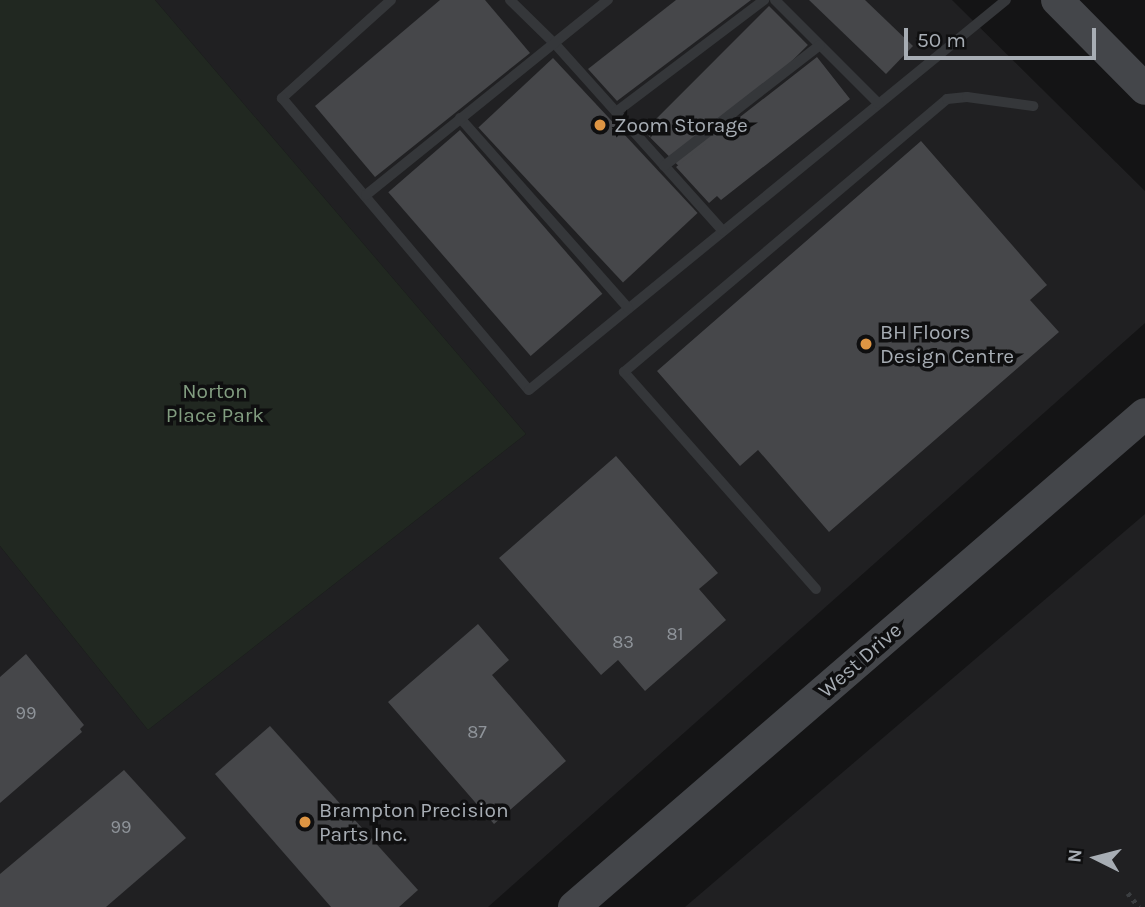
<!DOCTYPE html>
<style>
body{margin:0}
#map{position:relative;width:1145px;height:907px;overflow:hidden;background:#141415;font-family:Karla,sans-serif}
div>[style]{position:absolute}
.built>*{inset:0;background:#202022}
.green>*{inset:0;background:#212821}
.building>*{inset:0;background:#46474a;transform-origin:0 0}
.path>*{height:4.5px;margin-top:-2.25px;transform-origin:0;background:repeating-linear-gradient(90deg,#3b3e41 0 3.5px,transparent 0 8.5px)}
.lane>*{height:10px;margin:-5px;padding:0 5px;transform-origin:5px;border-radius:5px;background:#35373a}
.secondary>*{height:32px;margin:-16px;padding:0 16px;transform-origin:16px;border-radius:16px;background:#44464a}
.dots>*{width:19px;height:19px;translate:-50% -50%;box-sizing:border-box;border:4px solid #0f0f10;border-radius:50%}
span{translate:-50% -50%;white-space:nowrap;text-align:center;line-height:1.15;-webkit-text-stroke:7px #0f0f10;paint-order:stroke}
.number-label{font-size:18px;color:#8f949a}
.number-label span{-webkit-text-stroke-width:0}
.poi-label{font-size:21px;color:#a7adb4}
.left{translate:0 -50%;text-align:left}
.park-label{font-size:21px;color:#829d80}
.street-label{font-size:21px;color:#a7adb4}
.north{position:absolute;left:1061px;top:823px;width:70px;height:70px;-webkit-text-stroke:5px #0f0f10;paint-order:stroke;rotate:276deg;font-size:19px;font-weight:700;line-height:28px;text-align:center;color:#a7adb4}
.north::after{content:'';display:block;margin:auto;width:24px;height:32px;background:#a7adb4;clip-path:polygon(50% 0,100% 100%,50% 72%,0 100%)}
.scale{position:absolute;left:904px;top:28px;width:192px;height:32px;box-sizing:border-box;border:4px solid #a7adb4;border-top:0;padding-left:9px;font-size:21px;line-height:24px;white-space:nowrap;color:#a7adb4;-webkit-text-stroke:5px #0f0f10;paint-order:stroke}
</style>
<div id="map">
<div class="built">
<i style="clip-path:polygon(155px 0,952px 0,1145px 191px,1145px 323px,488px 907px,0 907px,0 546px,148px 730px,526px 434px)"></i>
<i style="clip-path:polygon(1145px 514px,1145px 907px,685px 907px)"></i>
</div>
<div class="green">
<i style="clip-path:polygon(0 0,155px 0,526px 434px,148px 730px,0 546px)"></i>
</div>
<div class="building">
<i style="clip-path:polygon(440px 0,485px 0,530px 53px,375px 177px,315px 106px)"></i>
<i style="clip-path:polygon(676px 0,751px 0,617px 101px,588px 69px)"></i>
<i style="clip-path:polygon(809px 0,865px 0,913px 46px,886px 74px)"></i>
<i style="left:769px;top:6px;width:55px;height:177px;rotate:45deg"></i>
<i style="clip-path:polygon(817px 57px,850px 99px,721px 200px,717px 196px,709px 203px,676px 167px)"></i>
<i style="left:553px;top:58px;width:212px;height:102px;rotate:47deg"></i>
<i style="left:460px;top:130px;width:217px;height:95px;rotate:49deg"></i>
<i style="clip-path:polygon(921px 141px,1047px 285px,1030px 300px,1059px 332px,829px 532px,758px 450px,740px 466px,657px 371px)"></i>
<i style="clip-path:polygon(616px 456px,718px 573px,699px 589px,726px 620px,645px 691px,618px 660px,601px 675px,499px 558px)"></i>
<i style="clip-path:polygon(478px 624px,509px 660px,492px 675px,566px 761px,494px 824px,388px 702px)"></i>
<i style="clip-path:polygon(26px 654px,84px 725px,80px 729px,82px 732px,0 803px,0 677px)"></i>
<i style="clip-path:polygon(270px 726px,418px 890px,399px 907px,331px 907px,215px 774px)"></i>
<i style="clip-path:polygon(124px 770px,186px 838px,106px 907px,0 907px,0 874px)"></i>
</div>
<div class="path">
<i style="left:1128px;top:893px;width:18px;rotate:52deg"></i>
</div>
<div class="lane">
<i style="left:391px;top:0;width:147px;rotate:138deg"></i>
<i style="left:282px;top:98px;width:382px;rotate:49.8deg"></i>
<i style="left:529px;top:390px;width:616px;rotate:-39.27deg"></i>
<i style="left:510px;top:0;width:64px;rotate:44.4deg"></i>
<i style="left:556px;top:45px;width:249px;rotate:48.1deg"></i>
<i style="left:775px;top:0;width:146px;rotate:45deg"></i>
<i style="left:616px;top:112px;width:186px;rotate:-37.1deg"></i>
<i style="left:460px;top:118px;width:254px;rotate:48.5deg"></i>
<i style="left:664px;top:166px;width:197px;rotate:-37.8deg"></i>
<i style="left:366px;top:195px;width:311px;rotate:-38.9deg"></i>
<i style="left:816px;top:589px;width:290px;rotate:-131.5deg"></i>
<i style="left:624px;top:372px;width:423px;rotate:-40.2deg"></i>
<i style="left:947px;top:99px;width:20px;rotate:-6deg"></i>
<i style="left:967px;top:97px;width:67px;rotate:7.8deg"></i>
</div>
<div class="secondary">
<i style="left:1057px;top:0;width:125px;rotate:45.3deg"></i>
<i style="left:574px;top:907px;width:754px;rotate:-40.81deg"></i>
</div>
<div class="dots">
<i style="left:600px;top:125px;background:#de9543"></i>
<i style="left:866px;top:344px;background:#de9543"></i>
<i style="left:305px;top:822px;background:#de9543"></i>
</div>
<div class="number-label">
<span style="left:675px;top:634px">81</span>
<span style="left:623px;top:642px">83</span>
<span style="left:26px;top:713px">99</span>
<span style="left:477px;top:732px">87</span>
<span style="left:121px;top:827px">99</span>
</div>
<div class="poi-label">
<span class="left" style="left:614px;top:125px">Zoom Storage</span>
<span class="left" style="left:880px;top:344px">BH Floors<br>Design Centre</span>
<span class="left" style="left:319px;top:822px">Brampton Precision<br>Parts Inc.</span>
</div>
<div class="park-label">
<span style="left:215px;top:403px">Norton<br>Place Park</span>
</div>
<div class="street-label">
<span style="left:860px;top:660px;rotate:-41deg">West Drive</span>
</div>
<div class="north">N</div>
<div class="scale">50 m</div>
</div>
